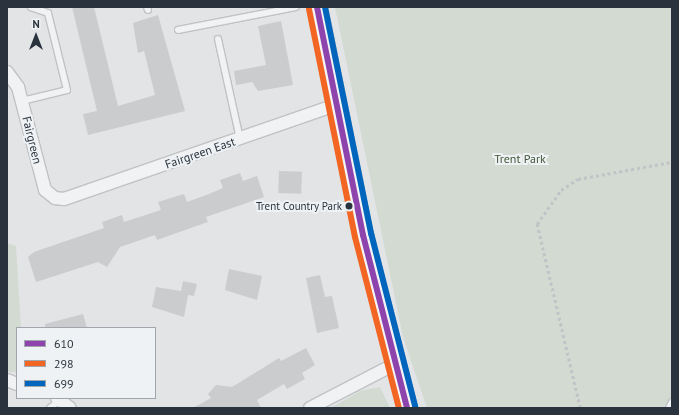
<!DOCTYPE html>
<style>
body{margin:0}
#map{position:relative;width:679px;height:415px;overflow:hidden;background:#e2e4e6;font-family:"PT Sans",sans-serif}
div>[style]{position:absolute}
.green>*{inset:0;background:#d3dad2}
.building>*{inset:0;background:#caccce;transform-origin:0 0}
.path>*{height:2.5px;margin-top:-1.25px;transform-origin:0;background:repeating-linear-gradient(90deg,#c2c3c6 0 3px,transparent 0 6px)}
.roads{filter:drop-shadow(1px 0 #c0c2c4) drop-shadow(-1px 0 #c0c2c4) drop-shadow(0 1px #c0c2c4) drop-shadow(0 -1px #c0c2c4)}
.lane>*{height:6px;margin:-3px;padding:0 3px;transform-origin:3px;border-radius:3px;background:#f0f2f3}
.street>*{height:12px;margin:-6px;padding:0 6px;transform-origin:6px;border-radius:6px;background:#f0f2f3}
.primary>*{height:19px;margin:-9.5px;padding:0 9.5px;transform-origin:9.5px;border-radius:9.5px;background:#f5f5f6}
.bus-1>*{height:6px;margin:-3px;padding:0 3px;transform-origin:3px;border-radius:3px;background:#8e44ad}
.bus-2>*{height:6px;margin:-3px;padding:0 3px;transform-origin:3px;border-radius:3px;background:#f26522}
.bus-3>*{height:6px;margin:-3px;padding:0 3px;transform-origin:3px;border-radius:3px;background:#0065bd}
.dots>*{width:11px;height:11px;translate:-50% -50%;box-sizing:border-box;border:2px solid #eff2f5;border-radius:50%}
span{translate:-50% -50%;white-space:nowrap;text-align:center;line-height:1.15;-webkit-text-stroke:4px #eff2f5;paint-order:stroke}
.bus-label{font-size:11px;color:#2a333d}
.right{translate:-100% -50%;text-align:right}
.street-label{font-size:12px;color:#2a333d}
.park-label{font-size:12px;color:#425839}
.frame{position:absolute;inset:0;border:8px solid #2a333d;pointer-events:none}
.legend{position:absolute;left:16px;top:327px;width:140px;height:72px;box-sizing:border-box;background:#eff2f5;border:1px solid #a0a6ab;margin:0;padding:5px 7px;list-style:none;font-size:12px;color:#2a333d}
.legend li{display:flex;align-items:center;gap:8px;height:20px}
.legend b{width:20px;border:1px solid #a0a6ab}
.north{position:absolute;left:16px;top:16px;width:40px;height:40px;-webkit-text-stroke:3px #eff2f5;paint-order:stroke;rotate:0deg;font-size:11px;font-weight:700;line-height:16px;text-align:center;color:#2a333d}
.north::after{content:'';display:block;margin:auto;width:14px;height:18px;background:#2a333d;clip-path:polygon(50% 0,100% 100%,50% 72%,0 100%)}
</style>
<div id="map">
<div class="green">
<i style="clip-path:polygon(335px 7px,672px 7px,672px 408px,427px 408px,403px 337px)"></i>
<i style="clip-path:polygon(7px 243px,16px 246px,21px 328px,17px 328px,17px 372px,7px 372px)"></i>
<i style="clip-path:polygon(380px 387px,390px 408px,331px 408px,360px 391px)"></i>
</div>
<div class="building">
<i style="clip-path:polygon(72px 7px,94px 7px,118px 106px,155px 95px,144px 51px,138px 53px,133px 23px,158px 15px,185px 111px,88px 135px,83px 114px,97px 111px)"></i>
<i style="clip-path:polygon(281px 21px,293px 85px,258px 91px,252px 82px,236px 85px,234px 71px,266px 65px,258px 26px)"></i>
<i style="left:279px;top:171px;width:23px;height:22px;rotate:2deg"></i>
<i style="clip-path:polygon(240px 173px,243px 181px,257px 176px,264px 197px,206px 217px,208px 222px,185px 230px,157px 240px,155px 235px,120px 247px,107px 267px,98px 262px,36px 282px,28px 257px,34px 252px,104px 228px,102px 222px,122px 215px,124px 222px,161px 210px,158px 202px,184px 194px,187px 202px,209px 194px,223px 188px,220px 180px)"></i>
<i style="clip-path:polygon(229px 269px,262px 276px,257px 300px,225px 290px)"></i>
<i style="clip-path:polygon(320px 275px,325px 297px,332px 296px,339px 328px,317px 333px,306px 278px)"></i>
<i style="clip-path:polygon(183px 281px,197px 284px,194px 296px,188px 295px,184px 317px,152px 307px,156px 287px,181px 291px)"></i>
<i style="clip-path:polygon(83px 314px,87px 328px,45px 328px,45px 324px)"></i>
<i style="clip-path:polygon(306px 348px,315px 365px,302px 373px,305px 379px,287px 389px,284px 384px,257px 400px,261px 408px,193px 408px,211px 398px,208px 394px,216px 385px,232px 387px,279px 358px,281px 361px)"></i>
</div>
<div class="path">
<i style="left:580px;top:408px;width:189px;rotate:-103.2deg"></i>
<i style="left:537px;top:224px;width:42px;rotate:-54.8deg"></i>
<i style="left:561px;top:190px;width:20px;rotate:-33deg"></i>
<i style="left:578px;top:179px;width:96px;rotate:-10.3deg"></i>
</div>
<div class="roads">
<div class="lane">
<i style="left:147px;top:7px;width:3px;rotate:72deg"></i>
<i style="left:178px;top:30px;width:120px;rotate:-11deg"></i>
<i style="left:218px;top:39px;width:102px;rotate:77.6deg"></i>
<i style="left:22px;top:101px;width:46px;rotate:-13.7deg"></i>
<i style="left:67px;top:90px;width:79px;rotate:-103.9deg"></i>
<i style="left:48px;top:13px;width:18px;rotate:-161deg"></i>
<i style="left:50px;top:408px;width:13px;rotate:-39deg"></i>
<i style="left:669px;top:408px;width:7px;rotate:-63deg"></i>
</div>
<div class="street">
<i style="left:7px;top:72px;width:19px;rotate:54deg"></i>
<i style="left:18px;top:87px;width:106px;rotate:75.3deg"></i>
<i style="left:45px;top:190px;width:13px;rotate:39deg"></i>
<i style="left:55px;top:198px;width:9px;rotate:6deg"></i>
<i style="left:64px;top:199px;width:288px;rotate:-19.1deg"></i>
<i style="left:7px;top:380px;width:11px;rotate:22deg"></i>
<i style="left:57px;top:398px;width:16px;rotate:38deg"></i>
<i style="left:310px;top:408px;width:96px;rotate:-27.4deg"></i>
</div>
<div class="primary">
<i style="left:317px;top:7px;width:233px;rotate:78.6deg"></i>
<i style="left:363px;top:235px;width:179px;rotate:75.7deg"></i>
</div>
</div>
<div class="bus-1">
<i style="left:317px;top:7px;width:233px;rotate:78.6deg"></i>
<i style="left:363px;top:235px;width:179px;rotate:75.7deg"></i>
</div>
<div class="bus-2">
<i style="left:309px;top:9px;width:233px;rotate:78.6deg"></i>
<i style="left:355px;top:237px;width:177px;rotate:75.6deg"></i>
</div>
<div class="bus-3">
<i style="left:325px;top:7px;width:231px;rotate:78.5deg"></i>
<i style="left:371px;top:233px;width:179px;rotate:75.7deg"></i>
</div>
<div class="dots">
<i style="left:349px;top:206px;background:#2a333d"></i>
</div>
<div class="bus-label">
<span class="right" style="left:342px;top:206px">Trent Country Park</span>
</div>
<div class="street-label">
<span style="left:32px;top:140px;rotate:76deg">Fairgreen</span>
<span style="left:200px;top:153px;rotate:-19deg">Fairgreen East</span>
</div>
<div class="park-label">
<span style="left:520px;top:159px">Trent Park</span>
</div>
<div class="frame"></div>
<ul class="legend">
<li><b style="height:5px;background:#8e44ad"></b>610</li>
<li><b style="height:5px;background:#f26522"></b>298</li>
<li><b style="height:5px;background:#0065bd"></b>699</li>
</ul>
<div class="north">N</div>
</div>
